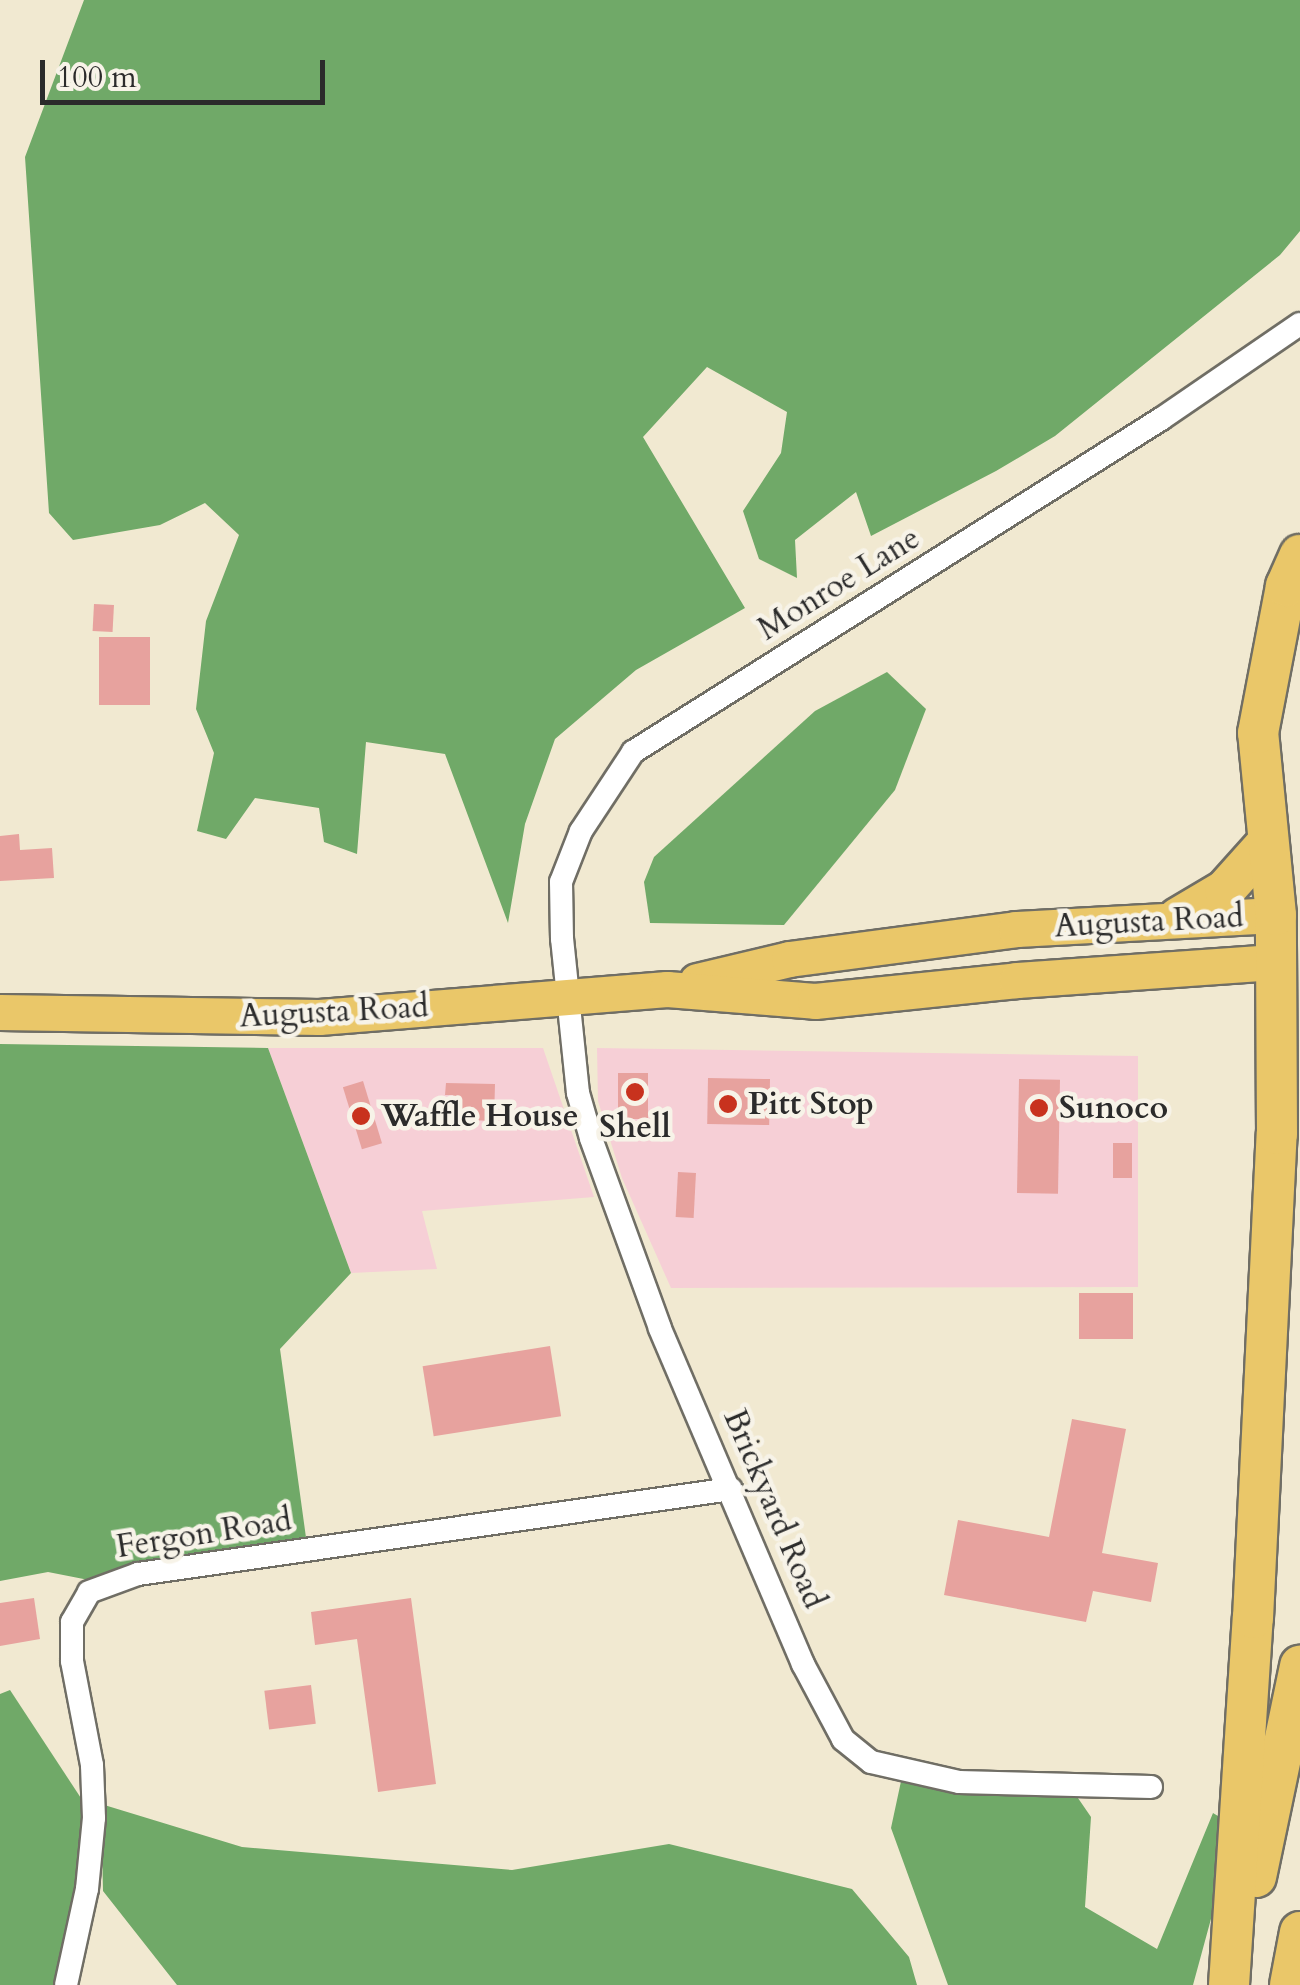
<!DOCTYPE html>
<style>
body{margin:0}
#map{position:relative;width:1300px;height:1985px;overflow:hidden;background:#f1e9d1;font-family:Cardo,serif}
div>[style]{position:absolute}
.built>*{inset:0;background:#f6cfd6}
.forest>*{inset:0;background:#70a968}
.building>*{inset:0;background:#e7a29e;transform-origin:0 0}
.roads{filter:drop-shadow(2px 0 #706e65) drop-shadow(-2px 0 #706e65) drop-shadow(0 2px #706e65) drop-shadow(0 -2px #706e65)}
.minor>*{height:22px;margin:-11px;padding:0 11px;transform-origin:11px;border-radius:11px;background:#fff}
.primary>*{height:35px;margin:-17.5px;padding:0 17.5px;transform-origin:17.5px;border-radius:17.5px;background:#eac769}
.motorway>*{height:40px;margin:-20px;padding:0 20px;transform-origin:20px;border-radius:20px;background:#eac769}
.dots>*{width:28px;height:28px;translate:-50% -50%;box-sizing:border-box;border:5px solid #f7f3e8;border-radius:50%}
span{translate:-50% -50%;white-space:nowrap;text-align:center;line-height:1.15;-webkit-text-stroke:9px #f7f3e8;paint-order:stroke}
.street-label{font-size:32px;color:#2b2b2b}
.poi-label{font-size:32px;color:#2b2b2b;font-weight:700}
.left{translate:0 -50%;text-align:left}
.scale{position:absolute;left:40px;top:60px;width:285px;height:45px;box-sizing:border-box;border:5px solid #2b2b2b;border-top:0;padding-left:12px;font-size:30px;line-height:35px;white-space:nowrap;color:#2b2b2b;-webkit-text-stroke:8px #f7f3e8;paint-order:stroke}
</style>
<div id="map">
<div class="built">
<i style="clip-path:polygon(268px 1048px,543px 1048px,594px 1197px,422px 1211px,437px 1269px,351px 1273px)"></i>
<i style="clip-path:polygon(597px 1048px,1138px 1056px,1138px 1287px,671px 1288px,622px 1178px,598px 1101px)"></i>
</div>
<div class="forest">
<i style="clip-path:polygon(84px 0,1300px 0,1300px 231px,1280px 255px,1055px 436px,996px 471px,871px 536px,856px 492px,795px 540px,797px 578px,759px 559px,743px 511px,781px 453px,787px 412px,707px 367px,643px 437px,745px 608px,636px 670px,555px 739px,525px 824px,508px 923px,445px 754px,366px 742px,357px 854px,324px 842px,319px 808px,255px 798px,226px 839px,197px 831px,214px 753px,196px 709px,206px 621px,239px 535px,205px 503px,160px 525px,73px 540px,49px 513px,25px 157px)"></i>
<i style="clip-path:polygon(887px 672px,926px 709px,895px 790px,784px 925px,650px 923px,644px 882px,654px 857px,815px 711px)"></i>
<i style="clip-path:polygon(0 1044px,268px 1048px,351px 1273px,280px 1349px,308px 1552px,104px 1583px,48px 1572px,0 1581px)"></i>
<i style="clip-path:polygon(10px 1690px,94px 1818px,66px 1985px,0 1985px,0 1694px)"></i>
<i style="clip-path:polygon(903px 1772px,1069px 1785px,1091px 1817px,1085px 1907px,1157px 1949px,1213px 1813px,1236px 1827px,1193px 1985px,948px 1985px,891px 1828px)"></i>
<i style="clip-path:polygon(101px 1804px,242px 1847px,512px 1870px,669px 1844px,852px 1889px,909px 1957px,917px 1985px,177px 1985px,103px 1891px)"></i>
</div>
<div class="building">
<i style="left:94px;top:604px;width:20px;height:27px;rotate:3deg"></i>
<i style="left:99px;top:637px;width:51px;height:68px"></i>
<i style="clip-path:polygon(19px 834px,20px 850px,52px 848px,54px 878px,0 881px,0 836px)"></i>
<i style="left:618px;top:1073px;width:30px;height:46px"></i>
<i style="left:708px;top:1078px;width:62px;height:46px;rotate:1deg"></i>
<i style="left:1019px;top:1079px;width:41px;height:114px;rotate:1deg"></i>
<i style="left:363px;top:1081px;width:65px;height:21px;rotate:73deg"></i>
<i style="clip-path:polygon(446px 1083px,495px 1084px,494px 1121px,444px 1119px,453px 1095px,445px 1095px)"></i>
<i style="left:1113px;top:1143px;width:19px;height:35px"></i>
<i style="left:678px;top:1172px;width:18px;height:45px;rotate:3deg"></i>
<i style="left:1133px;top:1293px;width:46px;height:54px;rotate:90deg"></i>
<i style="left:550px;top:1346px;width:71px;height:129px;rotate:81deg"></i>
<i style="clip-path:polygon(1072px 1419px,1126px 1429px,1102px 1553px,1158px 1563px,1151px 1602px,1093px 1591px,1086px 1622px,944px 1595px,958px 1520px,1049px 1537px)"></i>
<i style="clip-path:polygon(34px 1598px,40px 1639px,0 1646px,0 1603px)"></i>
<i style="clip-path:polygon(411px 1598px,436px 1784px,378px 1792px,357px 1639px,315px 1645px,311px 1612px)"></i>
<i style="left:311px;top:1685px;width:39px;height:47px;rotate:83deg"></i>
</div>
<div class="roads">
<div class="minor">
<i style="left:1151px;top:1787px;width:192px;rotate:-178.5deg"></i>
<i style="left:959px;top:1782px;width:90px;rotate:-167.2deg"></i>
<i style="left:871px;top:1762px;width:36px;rotate:-141deg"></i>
<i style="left:843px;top:1739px;width:85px;rotate:-118.1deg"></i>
<i style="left:803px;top:1664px;width:365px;rotate:-113.1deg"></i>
<i style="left:660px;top:1328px;width:202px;rotate:-110deg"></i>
<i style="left:591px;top:1138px;width:47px;rotate:-106.1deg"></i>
<i style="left:578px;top:1093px;width:155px;rotate:-95.9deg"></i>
<i style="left:562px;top:939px;width:57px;rotate:-91deg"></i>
<i style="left:561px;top:882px;width:55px;rotate:-68.6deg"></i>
<i style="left:581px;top:831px;width:95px;rotate:-56.6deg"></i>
<i style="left:633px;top:752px;width:624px;rotate:-32.24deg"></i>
<i style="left:1161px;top:419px;width:168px;rotate:-34.4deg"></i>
<i style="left:66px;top:1985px;width:98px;rotate:-77.7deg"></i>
<i style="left:87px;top:1889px;width:71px;rotate:-84.4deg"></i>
<i style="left:94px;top:1818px;width:53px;rotate:-92.2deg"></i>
<i style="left:92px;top:1765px;width:106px;rotate:-100.9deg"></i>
<i style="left:72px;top:1661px;width:39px;rotate:-90deg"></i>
<i style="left:72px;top:1622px;width:34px;rotate:-60deg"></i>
<i style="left:89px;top:1592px;width:52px;rotate:-20.2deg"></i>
<i style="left:138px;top:1574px;width:599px;rotate:-8.16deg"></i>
</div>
<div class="primary">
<i style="left:697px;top:981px;width:95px;rotate:-13.4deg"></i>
<i style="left:789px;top:959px;width:229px;rotate:-7.5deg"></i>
<i style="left:1016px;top:929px;width:260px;rotate:-3.1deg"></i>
<i style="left:0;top:1012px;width:319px;rotate:0.9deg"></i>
<i style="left:319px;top:1017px;width:349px;rotate:-4.6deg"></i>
<i style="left:667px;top:989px;width:148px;rotate:4.6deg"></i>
<i style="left:815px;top:1001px;width:203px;rotate:-5.9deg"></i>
<i style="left:1017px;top:980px;width:258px;rotate:-4deg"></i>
</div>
<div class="motorway">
<i style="left:1178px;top:918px;width:55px;rotate:-30.8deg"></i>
<i style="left:1225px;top:890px;width:64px;rotate:-48.1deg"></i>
<i style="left:1256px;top:1877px;width:216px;rotate:-78.2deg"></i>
<i style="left:1229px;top:1985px;width:368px;rotate:-86.3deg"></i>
<i style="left:1253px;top:1618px;width:485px;rotate:-87.2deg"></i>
<i style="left:1277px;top:1134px;width:219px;rotate:-90.3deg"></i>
<i style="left:1276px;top:915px;width:183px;rotate:-95.6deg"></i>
<i style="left:1258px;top:733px;width:150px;rotate:-79.2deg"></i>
<i style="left:1286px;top:586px;width:34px;rotate:-66deg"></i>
<i style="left:1290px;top:1985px;width:54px;rotate:-79.3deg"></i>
</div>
</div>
<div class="dots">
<i style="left:635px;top:1092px;background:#c8321e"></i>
<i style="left:728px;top:1104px;background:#c8321e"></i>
<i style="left:1039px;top:1108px;background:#c8321e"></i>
<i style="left:361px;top:1116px;background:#c8321e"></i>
</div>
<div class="street-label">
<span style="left:839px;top:584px;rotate:-32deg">Monroe Lane</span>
<span style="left:1149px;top:922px;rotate:-3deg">Augusta Road</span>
<span style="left:334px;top:1012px;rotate:-3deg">Augusta Road</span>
<span style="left:774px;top:1509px;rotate:67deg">Brickyard Road</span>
<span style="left:204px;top:1534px;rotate:-9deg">Fergon Road</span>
</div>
<div class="poi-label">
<span class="left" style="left:748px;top:1104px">Pitt Stop</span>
<span class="left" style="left:1059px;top:1108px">Sunoco</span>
<span class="left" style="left:381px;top:1116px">Waffle House</span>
<span style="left:635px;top:1127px">Shell</span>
</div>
<div class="scale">100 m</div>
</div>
